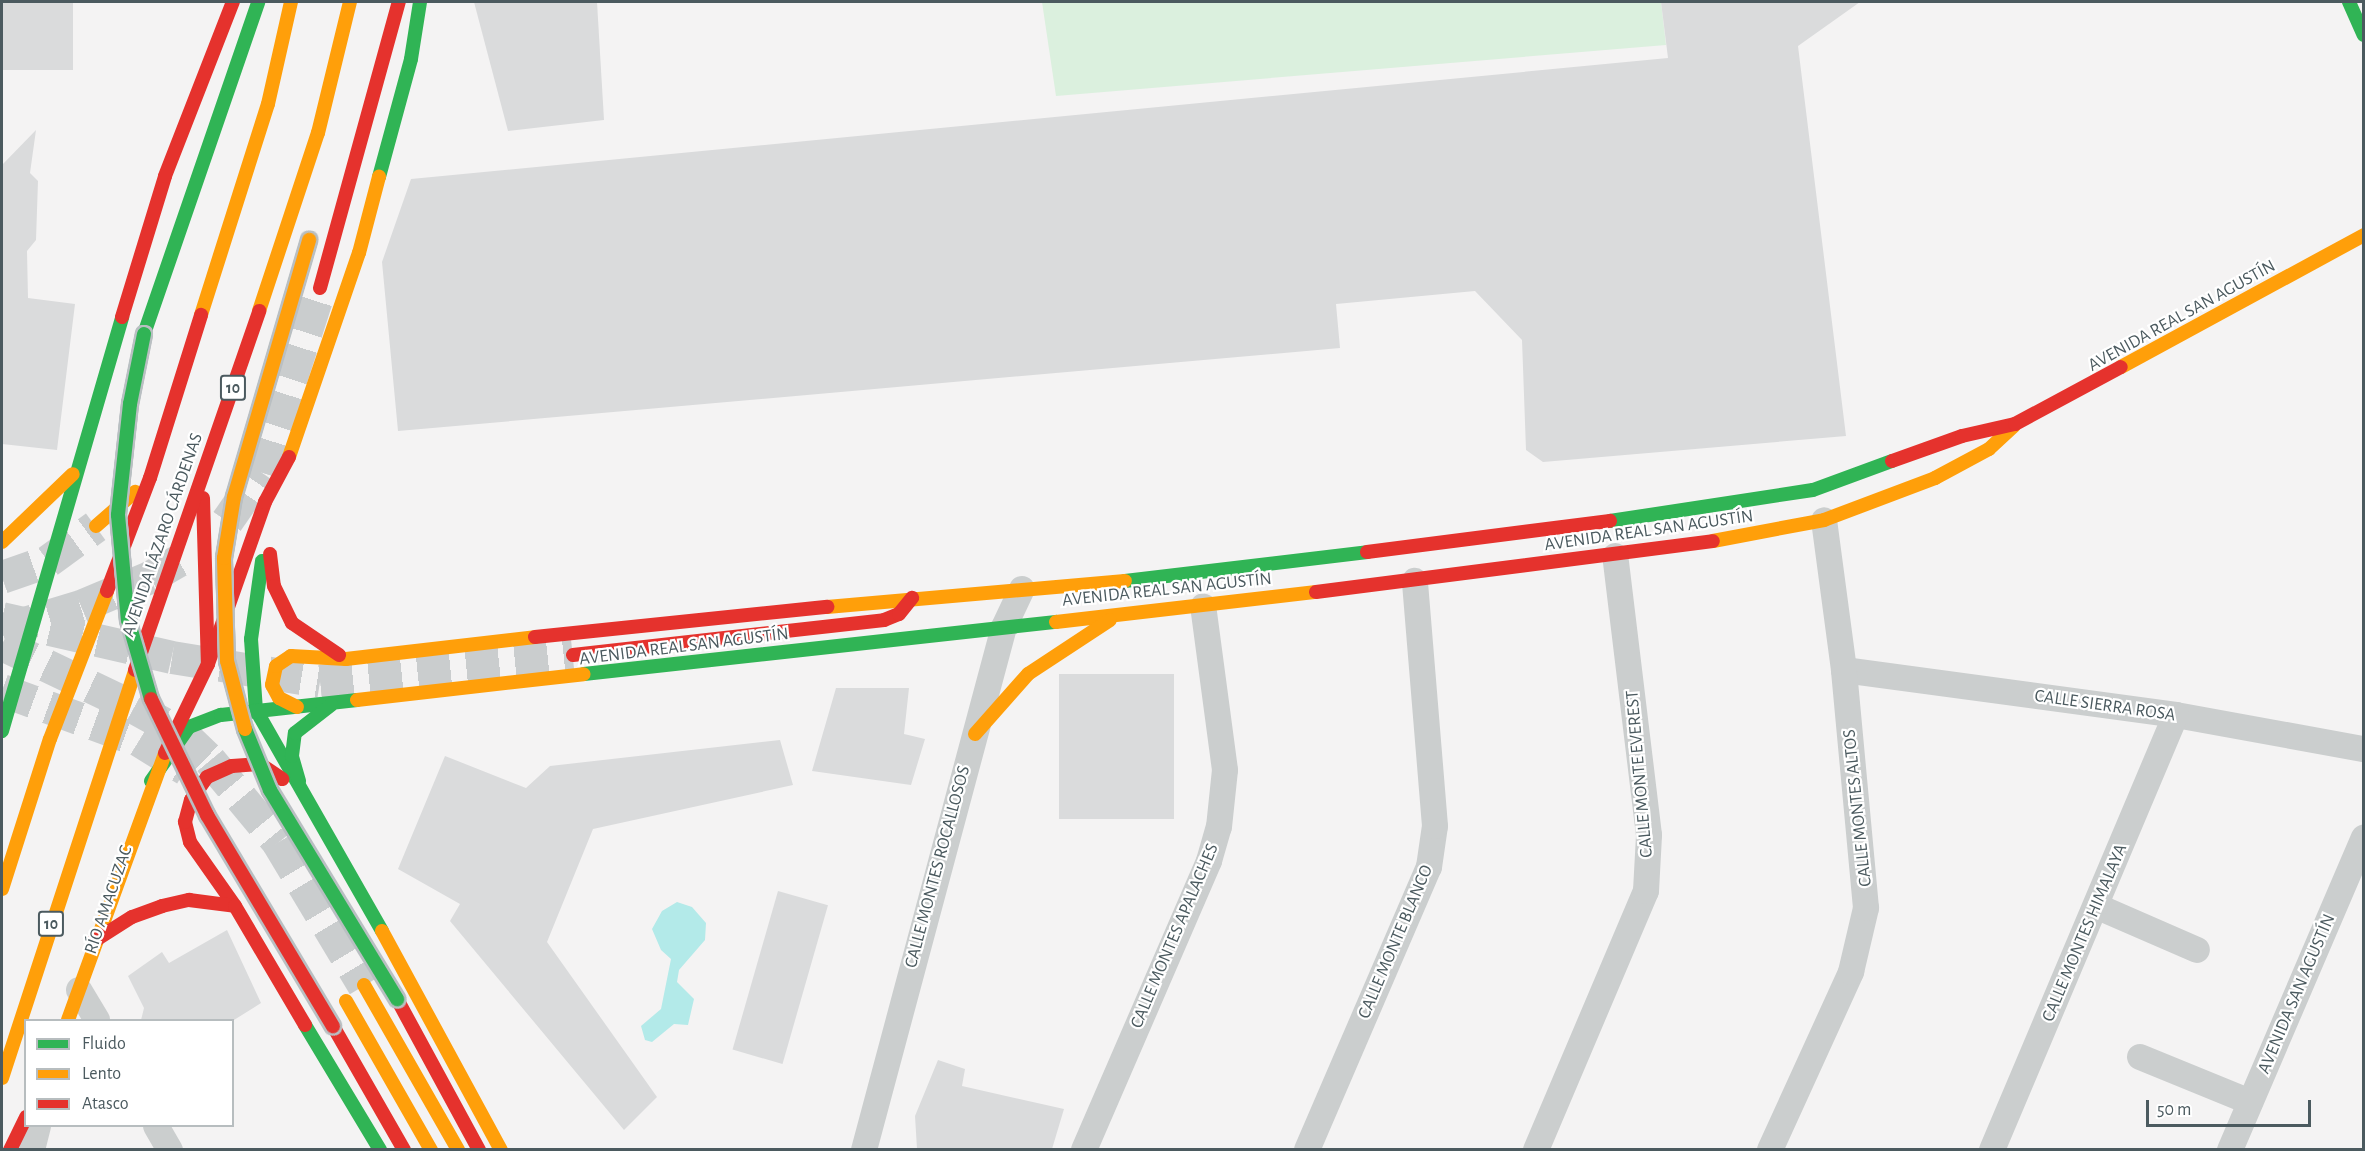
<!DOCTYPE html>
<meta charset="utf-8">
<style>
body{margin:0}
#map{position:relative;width:2365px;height:1151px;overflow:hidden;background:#f4f3f3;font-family:"Alegreya Sans",sans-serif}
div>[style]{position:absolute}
.green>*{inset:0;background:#dbf0de}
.water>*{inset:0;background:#b3eae9}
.building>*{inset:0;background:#dadbdc;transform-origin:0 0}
.secondary-tunnel>*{height:33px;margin-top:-16.5px;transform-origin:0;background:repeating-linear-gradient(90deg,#cacdce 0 33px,transparent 0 49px)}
.primary-tunnel>*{height:33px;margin-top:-16.5px;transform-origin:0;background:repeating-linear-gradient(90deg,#cacdce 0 33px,transparent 0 49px)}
.highway-tunnel>*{height:33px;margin-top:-16.5px;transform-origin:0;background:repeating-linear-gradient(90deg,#cacdce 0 33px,transparent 0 49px)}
.street>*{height:26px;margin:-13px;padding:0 13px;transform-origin:13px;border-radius:13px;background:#cbcece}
.fast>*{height:14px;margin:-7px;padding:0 7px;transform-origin:7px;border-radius:7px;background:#30b455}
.slow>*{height:14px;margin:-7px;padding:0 7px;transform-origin:7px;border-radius:7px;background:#ff9f0a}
.jam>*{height:14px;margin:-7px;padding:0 7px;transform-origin:7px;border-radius:7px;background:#e5322d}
.bridges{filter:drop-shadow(2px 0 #b9bfc2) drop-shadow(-2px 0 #b9bfc2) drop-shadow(0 2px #b9bfc2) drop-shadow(0 -2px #b9bfc2)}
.fast-bridge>*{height:14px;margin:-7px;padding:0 7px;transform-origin:7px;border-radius:7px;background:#30b455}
.slow-bridge>*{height:14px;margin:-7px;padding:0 7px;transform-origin:7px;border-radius:7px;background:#ff9f0a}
.jam-bridge>*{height:14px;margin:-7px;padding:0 7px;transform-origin:7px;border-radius:7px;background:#e5322d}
span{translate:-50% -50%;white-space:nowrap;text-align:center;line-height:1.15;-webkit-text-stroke:4.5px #fff;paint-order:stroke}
.shield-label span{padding:2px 4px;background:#fff;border:2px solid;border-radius:4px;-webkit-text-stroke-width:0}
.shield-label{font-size:16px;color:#4b5a5f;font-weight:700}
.street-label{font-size:18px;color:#4b5a5f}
.frame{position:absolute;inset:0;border:3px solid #4b5a5f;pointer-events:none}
.legend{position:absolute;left:24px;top:1019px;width:210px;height:108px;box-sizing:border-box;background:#fff;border:2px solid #b7bdbf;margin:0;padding:8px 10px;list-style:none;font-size:18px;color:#4b5a5f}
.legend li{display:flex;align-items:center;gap:12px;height:30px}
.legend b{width:30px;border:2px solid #b7bdbf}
.scale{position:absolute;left:2146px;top:1100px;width:165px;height:27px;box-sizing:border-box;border:3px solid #4b5a5f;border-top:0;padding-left:8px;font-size:18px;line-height:21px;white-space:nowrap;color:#4b5a5f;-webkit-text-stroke:4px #fff;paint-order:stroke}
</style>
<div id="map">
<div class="green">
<i style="clip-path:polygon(1042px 2px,1661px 2px,1666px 45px,1056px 96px)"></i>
</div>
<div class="water">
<i style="clip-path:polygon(677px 902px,692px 907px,706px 923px,705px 940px,679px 970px,677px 982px,694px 999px,688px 1025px,674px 1024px,652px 1042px,645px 1040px,641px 1026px,661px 1009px,671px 959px,661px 950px,652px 929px,662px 911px)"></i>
</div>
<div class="building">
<i style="left:2px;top:2px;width:71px;height:68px"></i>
<i style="clip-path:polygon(474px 2px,597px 2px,604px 120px,508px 131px)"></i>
<i style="clip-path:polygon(1661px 2px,1860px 2px,1798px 46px,1846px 436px,1543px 462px,1526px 450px,1522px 340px,1475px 291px,1336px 304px,1340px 348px,398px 431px,382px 262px,411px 179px,1668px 58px)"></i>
<i style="clip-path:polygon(36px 130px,30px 173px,38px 181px,36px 240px,27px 251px,28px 298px,75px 304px,57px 450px,2px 444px,2px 165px)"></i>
<i style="left:1174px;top:674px;width:145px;height:115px;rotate:90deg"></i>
<i style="clip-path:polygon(836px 688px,909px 688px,904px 734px,925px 739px,911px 785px,812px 771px)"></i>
<i style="clip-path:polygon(780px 740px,793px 785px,593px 829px,547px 942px,657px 1097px,624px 1130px,450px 921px,460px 904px,398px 869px,445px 756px,526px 788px,550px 766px)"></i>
<i style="left:778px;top:891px;width:52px;height:165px;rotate:16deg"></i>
<i style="clip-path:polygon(227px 930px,261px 1003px,234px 1020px,141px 1020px,144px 1008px,128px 976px,162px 952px,169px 963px)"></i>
<i style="clip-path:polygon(938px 1060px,965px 1069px,962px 1086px,1064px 1109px,1052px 1149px,917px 1149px,915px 1116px)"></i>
</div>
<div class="secondary-tunnel">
<i style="left:2px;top:644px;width:146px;rotate:25.5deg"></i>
<i style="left:134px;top:707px;width:56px;rotate:28.9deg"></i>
<i style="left:183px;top:734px;width:37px;rotate:44deg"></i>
<i style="left:210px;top:760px;width:107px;rotate:50.3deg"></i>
<i style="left:278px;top:842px;width:167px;rotate:59deg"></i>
<i style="left:2px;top:690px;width:146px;rotate:20.1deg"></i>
<i style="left:139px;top:740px;width:55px;rotate:31.7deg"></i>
</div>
<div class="primary-tunnel">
<i style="left:2px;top:618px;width:174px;rotate:12.9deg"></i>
<i style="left:172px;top:657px;width:150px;rotate:9.2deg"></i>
<i style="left:320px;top:681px;width:254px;rotate:-5.9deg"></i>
</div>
<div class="highway-tunnel">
<i style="left:227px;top:521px;width:60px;rotate:-55.2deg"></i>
<i style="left:261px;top:472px;width:193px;rotate:-72.2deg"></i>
<i style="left:2px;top:577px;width:49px;rotate:-19.2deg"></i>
<i style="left:48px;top:561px;width:59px;rotate:-36.1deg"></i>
<i style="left:2px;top:630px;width:83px;rotate:-16.9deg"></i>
<i style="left:81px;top:606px;width:75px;rotate:-22.8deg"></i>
<i style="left:150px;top:577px;width:44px;rotate:-30.1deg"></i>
</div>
<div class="street">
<i style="left:1844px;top:670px;width:335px;rotate:7.7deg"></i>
<i style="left:2176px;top:715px;width:191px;rotate:10.3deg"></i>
<i style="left:2096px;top:906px;width:110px;rotate:23.5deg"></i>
<i style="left:79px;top:990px;width:35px;rotate:59deg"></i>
<i style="left:2140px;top:1057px;width:119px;rotate:22.2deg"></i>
<i style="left:156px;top:1126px;width:28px;rotate:60deg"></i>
<i style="left:32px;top:1150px;width:25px;rotate:-76deg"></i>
<i style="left:864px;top:1150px;width:541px;rotate:-75.01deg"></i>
<i style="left:1004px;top:627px;width:42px;rotate:-64.7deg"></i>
<i style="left:1084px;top:1150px;width:315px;rotate:-66.6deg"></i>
<i style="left:1209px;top:861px;width:35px;rotate:-74deg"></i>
<i style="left:1219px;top:827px;width:57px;rotate:-84deg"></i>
<i style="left:1225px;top:770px;width:165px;rotate:-97.6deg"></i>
<i style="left:1307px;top:1150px;width:308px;rotate:-66.7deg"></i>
<i style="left:1429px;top:867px;width:41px;rotate:-81.7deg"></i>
<i style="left:1435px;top:826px;width:246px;rotate:-94.7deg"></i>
<i style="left:1536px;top:1150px;width:281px;rotate:-67deg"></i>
<i style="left:1646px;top:891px;width:56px;rotate:-86.9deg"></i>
<i style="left:1649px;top:835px;width:281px;rotate:-96.9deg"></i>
<i style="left:1770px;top:1150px;width:196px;rotate:-65.5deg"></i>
<i style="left:1851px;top:972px;width:66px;rotate:-76.8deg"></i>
<i style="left:1866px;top:908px;width:239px;rotate:-95.3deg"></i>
<i style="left:1844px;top:670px;width:151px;rotate:-97.6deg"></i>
<i style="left:1992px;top:1150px;width:472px;rotate:-67.1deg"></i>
<i style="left:2230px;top:1150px;width:340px;rotate:-66.8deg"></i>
</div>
<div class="fast">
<i style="left:2349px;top:2px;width:36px;rotate:66deg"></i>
<i style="left:379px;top:177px;width:122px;rotate:-74.8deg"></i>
<i style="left:411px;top:59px;width:58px;rotate:-81deg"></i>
<i style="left:144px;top:334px;width:351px;rotate:-71deg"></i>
<i style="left:1610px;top:521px;width:205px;rotate:-8.7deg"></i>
<i style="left:1813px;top:490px;width:84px;rotate:-20.2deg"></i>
<i style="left:262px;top:561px;width:79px;rotate:98deg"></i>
<i style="left:251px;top:639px;width:71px;rotate:86deg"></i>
<i style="left:256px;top:710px;width:254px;rotate:60.3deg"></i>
<i style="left:1125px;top:581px;width:244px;rotate:-6.8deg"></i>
<i style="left:584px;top:674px;width:475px;rotate:-6.3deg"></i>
<i style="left:2px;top:731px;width:431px;rotate:-73.8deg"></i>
<i style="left:151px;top:781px;width:66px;rotate:-54.9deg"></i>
<i style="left:189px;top:727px;width:34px;rotate:-21deg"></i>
<i style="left:221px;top:715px;width:137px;rotate:-6.3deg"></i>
<i style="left:299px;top:781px;width:26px;rotate:-106deg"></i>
<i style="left:292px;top:756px;width:23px;rotate:-83deg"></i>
<i style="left:295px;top:733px;width:46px;rotate:-37.9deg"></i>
<i style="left:305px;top:1025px;width:146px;rotate:59deg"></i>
</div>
<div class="slow">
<i style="left:259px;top:311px;width:188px;rotate:-71.7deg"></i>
<i style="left:318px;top:133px;width:135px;rotate:-76.3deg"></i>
<i style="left:201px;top:315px;width:221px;rotate:-72.4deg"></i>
<i style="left:268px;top:104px;width:105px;rotate:-77.3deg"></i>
<i style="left:2121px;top:367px;width:277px;rotate:-28.5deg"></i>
<i style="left:289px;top:457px;width:216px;rotate:-71.1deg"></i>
<i style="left:359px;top:253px;width:79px;rotate:-75.3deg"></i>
<i style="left:96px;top:526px;width:52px;rotate:-41.1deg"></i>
<i style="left:1713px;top:541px;width:113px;rotate:-10.7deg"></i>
<i style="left:1824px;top:520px;width:119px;rotate:-20.7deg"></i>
<i style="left:1935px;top:478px;width:61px;rotate:-28.2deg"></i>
<i style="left:1989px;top:449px;width:34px;rotate:-43deg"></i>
<i style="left:2px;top:542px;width:98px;rotate:-43.8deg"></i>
<i style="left:827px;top:607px;width:299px;rotate:-5deg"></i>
<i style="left:1056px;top:622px;width:262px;rotate:-6.6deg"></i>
<i style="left:357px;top:700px;width:228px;rotate:-6.5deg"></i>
<i style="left:297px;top:707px;width:20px;rotate:-153deg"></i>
<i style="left:279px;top:698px;width:15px;rotate:-118deg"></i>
<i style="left:272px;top:685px;width:19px;rotate:-78deg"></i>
<i style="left:276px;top:666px;width:18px;rotate:-34deg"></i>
<i style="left:291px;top:656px;width:55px;rotate:3.1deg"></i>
<i style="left:346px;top:659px;width:190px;rotate:-6.6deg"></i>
<i style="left:975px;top:734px;width:80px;rotate:-48.5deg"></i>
<i style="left:1028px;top:674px;width:98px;rotate:-33.4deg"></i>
<i style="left:2px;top:889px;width:157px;rotate:-72.3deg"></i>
<i style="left:50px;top:739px;width:159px;rotate:-68.9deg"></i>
<i style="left:382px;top:931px;width:249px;rotate:61.5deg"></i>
<i style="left:364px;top:985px;width:190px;rotate:60.3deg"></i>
<i style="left:346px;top:1001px;width:172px;rotate:60.3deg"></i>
<i style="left:68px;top:1020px;width:284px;rotate:-70deg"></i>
<i style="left:2px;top:1078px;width:429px;rotate:-71.9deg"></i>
</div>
<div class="jam">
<i style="left:320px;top:288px;width:297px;rotate:-74.6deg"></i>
<i style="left:122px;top:317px;width:147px;rotate:-73deg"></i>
<i style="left:165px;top:176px;width:187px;rotate:-68.7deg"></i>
<i style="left:1892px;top:461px;width:74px;rotate:-19.7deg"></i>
<i style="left:1962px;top:436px;width:54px;rotate:-12.8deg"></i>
<i style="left:2015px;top:424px;width:120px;rotate:-28.3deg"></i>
<i style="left:203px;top:498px;width:166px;rotate:88.3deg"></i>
<i style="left:1367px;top:552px;width:245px;rotate:-7.3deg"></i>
<i style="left:270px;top:554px;width:32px;rotate:83deg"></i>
<i style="left:274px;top:586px;width:41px;rotate:64.1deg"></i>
<i style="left:292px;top:623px;width:57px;rotate:34.2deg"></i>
<i style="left:107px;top:591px;width:121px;rotate:-69.2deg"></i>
<i style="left:150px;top:478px;width:171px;rotate:-72.6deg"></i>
<i style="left:1316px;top:592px;width:400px;rotate:-7.3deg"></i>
<i style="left:535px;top:637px;width:294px;rotate:-5.9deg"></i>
<i style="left:573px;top:655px;width:313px;rotate:-6.4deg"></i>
<i style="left:884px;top:620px;width:16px;rotate:-22deg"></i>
<i style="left:899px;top:614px;width:21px;rotate:-51deg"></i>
<i style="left:135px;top:670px;width:380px;rotate:-70.9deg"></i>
<i style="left:165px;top:753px;width:99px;rotate:-64.2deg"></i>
<i style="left:208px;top:664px;width:172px;rotate:-70.6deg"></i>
<i style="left:265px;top:502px;width:51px;rotate:-61.9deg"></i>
<i style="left:235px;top:906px;width:78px;rotate:-125.1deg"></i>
<i style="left:190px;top:842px;width:21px;rotate:-104deg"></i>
<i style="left:185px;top:822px;width:23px;rotate:-75deg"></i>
<i style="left:191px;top:800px;width:28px;rotate:-55deg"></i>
<i style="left:207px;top:777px;width:27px;rotate:-24deg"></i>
<i style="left:232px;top:766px;width:28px;rotate:-4deg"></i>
<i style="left:260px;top:764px;width:27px;rotate:34deg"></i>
<i style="left:94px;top:941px;width:45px;rotate:-32.3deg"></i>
<i style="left:132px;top:917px;width:32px;rotate:-20deg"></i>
<i style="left:162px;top:906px;width:28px;rotate:-13deg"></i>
<i style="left:189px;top:900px;width:46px;rotate:7.4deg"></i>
<i style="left:235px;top:906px;width:138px;rotate:59.5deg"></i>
<i style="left:397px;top:999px;width:172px;rotate:61.5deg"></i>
<i style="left:333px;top:1026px;width:143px;rotate:60.2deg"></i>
<i style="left:10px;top:1150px;width:37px;rotate:-64deg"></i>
</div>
<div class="bridges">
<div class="fast-bridge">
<i style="left:144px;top:334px;width:71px;rotate:101.3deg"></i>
<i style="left:130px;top:404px;width:112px;rotate:96.2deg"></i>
<i style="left:118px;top:515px;width:105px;rotate:84.6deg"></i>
<i style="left:128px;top:620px;width:82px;rotate:73.8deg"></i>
<i style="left:245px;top:729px;width:66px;rotate:67.7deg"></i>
<i style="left:270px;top:790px;width:245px;rotate:58.7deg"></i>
</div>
<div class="slow-bridge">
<i style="left:245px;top:729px;width:70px;rotate:-104.8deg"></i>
<i style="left:227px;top:661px;width:103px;rotate:-91.7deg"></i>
<i style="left:224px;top:558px;width:62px;rotate:-80.7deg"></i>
<i style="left:234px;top:497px;width:268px;rotate:-73.7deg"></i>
</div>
<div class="jam-bridge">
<i style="left:151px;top:699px;width:129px;rotate:64.2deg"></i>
<i style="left:207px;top:815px;width:246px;rotate:59.2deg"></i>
</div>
</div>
<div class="shield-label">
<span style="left:233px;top:388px">10</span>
<span style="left:51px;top:924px">10</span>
</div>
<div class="street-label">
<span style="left:2182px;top:316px;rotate:-29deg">AVENIDA REAL SAN AGUSTÍN</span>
<span style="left:1649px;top:531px;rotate:-8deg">AVENIDA REAL SAN AGUSTÍN</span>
<span style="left:163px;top:535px;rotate:-71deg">AVENIDA LÁZARO CÁRDENAS</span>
<span style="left:1167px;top:590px;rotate:-6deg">AVENIDA REAL SAN AGUSTÍN</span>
<span style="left:684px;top:647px;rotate:-7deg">AVENIDA REAL SAN AGUSTÍN</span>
<span style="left:2105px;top:706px;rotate:8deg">CALLE SIERRA ROSA</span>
<span style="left:1640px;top:774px;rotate:-95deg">CALLE MONTE EVEREST</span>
<span style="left:1858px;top:808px;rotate:-96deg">CALLE MONTES ALTOS</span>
<span style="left:938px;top:867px;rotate:-75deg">CALLE MONTES ROCALLOSOS</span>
<span style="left:109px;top:900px;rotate:-71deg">RÍO AMACUZAC</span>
<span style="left:2085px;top:933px;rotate:-67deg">CALLE MONTES HIMALAYA</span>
<span style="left:1175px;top:936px;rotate:-67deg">CALLE MONTES APALACHES</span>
<span style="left:1396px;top:942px;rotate:-67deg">CALLE MONTE BLANCO</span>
<span style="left:2297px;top:994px;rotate:-67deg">AVENIDA SAN AGUSTÍN</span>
</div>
<div class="frame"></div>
<ul class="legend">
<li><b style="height:8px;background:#30b455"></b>Fluido</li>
<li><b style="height:8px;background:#ff9f0a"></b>Lento</li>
<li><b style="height:8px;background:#e5322d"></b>Atasco</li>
</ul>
<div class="scale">50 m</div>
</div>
